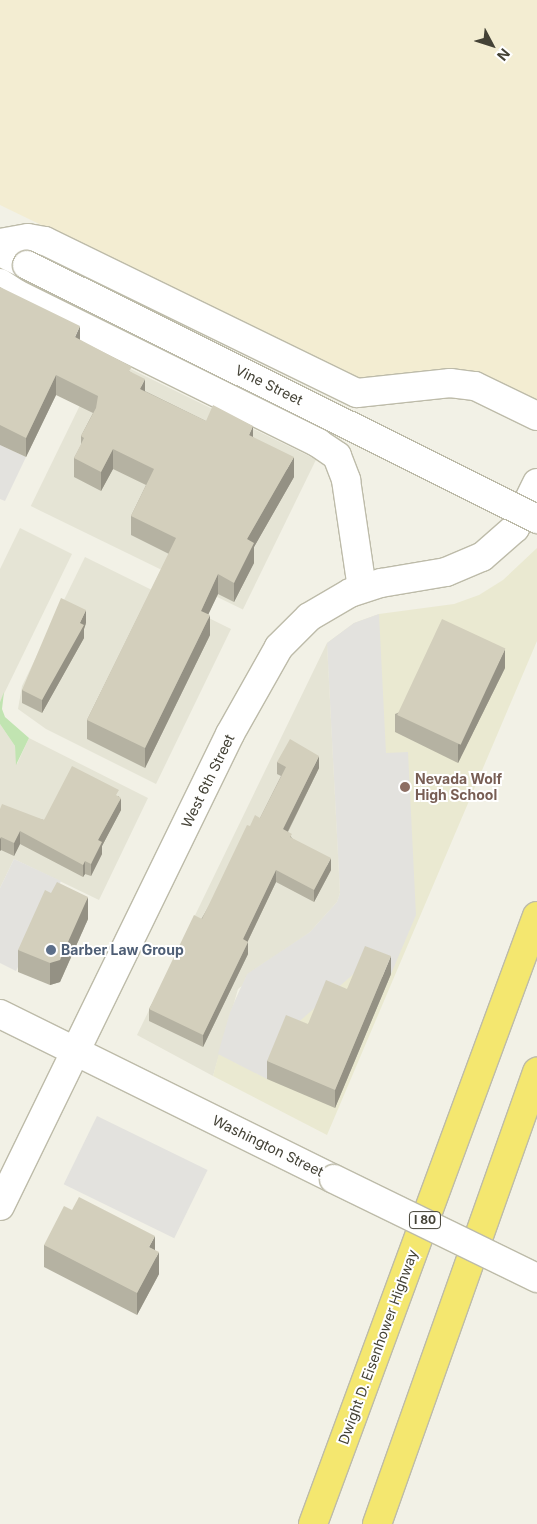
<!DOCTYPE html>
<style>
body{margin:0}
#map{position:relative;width:537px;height:1524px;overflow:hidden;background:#f2f1e6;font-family:Inter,sans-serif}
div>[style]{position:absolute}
.residential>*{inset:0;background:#e5e4d5;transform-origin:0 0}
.commercial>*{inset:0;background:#f3edd2}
.education>*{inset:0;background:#eae9d1}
.green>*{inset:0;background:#c1e4b1}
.parking>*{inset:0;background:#e3e2de;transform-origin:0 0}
.roads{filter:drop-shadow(1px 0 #bdbba9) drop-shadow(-1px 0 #bdbba9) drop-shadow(0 1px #bdbba9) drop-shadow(0 -1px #bdbba9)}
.minor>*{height:28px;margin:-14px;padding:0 14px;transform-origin:14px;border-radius:14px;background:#fff}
.tertiary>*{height:28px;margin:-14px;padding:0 14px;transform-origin:14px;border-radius:14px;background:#fff}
.motorway>*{height:28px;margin:-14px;padding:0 14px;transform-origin:14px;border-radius:14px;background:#f4e76f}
.bridges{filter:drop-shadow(1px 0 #bdbba9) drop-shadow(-1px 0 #bdbba9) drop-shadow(0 1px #bdbba9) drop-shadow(0 -1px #bdbba9)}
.tertiary-bridge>*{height:28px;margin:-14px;padding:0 14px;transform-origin:14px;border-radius:14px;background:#fff}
.wall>*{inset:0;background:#b5b2a2}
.shaded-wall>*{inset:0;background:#949184}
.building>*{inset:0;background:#d3cfbc;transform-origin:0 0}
.dots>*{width:14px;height:14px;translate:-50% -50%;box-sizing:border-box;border:2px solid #fff;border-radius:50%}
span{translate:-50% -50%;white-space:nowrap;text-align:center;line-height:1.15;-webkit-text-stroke:4px #fff;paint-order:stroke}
.shield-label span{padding:1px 4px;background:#fff;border:1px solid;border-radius:4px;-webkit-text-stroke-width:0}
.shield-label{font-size:12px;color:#444236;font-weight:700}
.street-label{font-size:14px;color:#444236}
.education-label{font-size:14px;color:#785e54;font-weight:700}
.left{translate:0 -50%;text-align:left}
.service-label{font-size:14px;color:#4e5e75;font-weight:700}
.north{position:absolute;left:467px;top:20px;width:50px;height:50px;-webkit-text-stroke:4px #fff;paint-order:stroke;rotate:130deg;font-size:14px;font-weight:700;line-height:20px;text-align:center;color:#444236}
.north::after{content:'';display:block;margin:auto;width:18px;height:22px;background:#444236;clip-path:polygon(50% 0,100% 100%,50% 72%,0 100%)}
</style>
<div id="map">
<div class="residential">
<i style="left:104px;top:356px;width:236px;height:167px;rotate:26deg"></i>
<i style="clip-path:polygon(20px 528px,72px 554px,0 702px,0 569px)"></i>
<i style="clip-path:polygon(85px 557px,231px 629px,156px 784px,46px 729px,18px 709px,22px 686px)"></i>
<i style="clip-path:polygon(327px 643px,340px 893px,337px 902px,310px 932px,238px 989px,213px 1076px,137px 1035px)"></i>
<i style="clip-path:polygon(0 724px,15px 746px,17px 764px,29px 738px,148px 798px,99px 900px,14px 859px,0 888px)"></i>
</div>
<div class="commercial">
<i style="clip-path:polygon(0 0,537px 0,537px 412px,357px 378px,0 205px)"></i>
</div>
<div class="education">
<i style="clip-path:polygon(537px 548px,537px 641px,327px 1135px,213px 1076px,230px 1012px,247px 974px,310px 932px,337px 902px,340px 893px,327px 643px,354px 623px,379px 614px,454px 604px,479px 595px,503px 580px)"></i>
</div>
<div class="green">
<i style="clip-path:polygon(4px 692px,2px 709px,5px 717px,29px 738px,16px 765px,15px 746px,0 724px,0 702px)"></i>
</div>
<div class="parking">
<i style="clip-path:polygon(0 445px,26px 457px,5px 501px,0 499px)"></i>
<i style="clip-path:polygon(379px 614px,386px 753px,408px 752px,416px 915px,391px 974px,365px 964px,286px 1033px,267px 1079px,218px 1054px,230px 1012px,247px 974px,310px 932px,337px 902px,340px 893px,327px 643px,354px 623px)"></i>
<i style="clip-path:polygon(14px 859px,61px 881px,16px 971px,0 963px,0 888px)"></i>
<i style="left:97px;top:1116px;width:123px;height:76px;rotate:26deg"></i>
</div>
<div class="roads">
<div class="minor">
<i style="left:0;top:243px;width:28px;rotate:-10deg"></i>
<i style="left:28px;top:238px;width:17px;rotate:10deg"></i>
<i style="left:45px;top:241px;width:347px;rotate:26deg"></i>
<i style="left:357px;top:393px;width:94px;rotate:-6.1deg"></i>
<i style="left:450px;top:383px;width:25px;rotate:7deg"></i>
<i style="left:475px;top:386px;width:69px;rotate:25.8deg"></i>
<i style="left:0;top:283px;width:20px;rotate:33deg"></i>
<i style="left:17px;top:294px;width:336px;rotate:26.3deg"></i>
<i style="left:318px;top:443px;width:23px;rotate:34deg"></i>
<i style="left:337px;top:456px;width:26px;rotate:69deg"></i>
<i style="left:346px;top:480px;width:109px;rotate:81.6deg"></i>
<i style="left:0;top:1206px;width:525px;rotate:-64.02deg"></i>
<i style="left:230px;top:734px;width:100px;rotate:-60.6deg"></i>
<i style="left:279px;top:647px;width:42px;rotate:-45deg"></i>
<i style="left:309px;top:617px;width:48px;rotate:-30.3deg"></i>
<i style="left:350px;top:593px;width:33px;rotate:-18deg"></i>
<i style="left:381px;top:583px;width:66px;rotate:-9.6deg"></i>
<i style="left:446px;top:572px;width:39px;rotate:-23deg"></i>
<i style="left:482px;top:557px;width:44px;rotate:-41.3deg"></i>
<i style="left:515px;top:528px;width:50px;rotate:-63.9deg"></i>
</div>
<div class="tertiary">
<i style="left:0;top:252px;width:30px;rotate:26deg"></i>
<i style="left:0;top:1014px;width:373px;rotate:26.3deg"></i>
</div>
<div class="motorway">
<i style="left:313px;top:1524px;width:648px;rotate:-69.78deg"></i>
<i style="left:377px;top:1524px;width:480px;rotate:-70.5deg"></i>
</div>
</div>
<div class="bridges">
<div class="tertiary-bridge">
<i style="left:27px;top:265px;width:570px;rotate:26.48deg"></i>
<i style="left:334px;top:1179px;width:226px;rotate:26deg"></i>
</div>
</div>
<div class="wall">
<i style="clip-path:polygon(0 287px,80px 340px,132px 373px,145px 391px,206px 421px,253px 437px,294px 477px,254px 547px,254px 563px,234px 602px,218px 594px,208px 614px,210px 635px,145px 768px,87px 739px,87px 720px,169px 554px,131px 535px,131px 516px,146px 485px,113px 469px,101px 491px,74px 477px,74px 458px,81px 445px,81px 436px,93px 413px,56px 395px,26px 457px,0 445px)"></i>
<i style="clip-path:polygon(86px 623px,84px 629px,84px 638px,42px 713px,22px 703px,22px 690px)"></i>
<i style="clip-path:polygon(505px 668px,458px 763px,395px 732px,395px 714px)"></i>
<i style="clip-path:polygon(277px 762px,319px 768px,288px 832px,292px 838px,331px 870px,314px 902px,276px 882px,248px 941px,248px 954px,203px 1047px,149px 1021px,149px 1009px,260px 818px,281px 776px,277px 774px)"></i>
<i style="clip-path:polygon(119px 796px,121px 810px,102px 846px,102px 854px,91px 876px,85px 874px,83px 877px,20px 844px,14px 856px,1px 850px,0 851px,0 809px,44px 820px)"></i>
<i style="clip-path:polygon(88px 919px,60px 982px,50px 985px,18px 972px,18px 950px)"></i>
<i style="clip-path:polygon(391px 974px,335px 1108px,267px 1079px,267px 1061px,347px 989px)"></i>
<i style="clip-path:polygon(44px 1245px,155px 1250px,159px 1274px,137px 1315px,44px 1267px)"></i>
</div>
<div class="shaded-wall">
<i style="clip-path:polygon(80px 326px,80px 346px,75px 337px)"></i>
<i style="clip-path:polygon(56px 375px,56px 395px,26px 457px,26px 438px)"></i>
<i style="clip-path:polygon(145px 379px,145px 399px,140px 389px)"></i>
<i style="clip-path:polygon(253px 426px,253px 446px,249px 435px)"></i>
<i style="clip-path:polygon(113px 449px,113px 469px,101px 491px,101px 472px)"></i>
<i style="clip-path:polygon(294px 457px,294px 477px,254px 547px,254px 563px,234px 602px,234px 583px,247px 539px)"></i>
<i style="clip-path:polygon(218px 574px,218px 594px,201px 630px,201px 611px)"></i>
<i style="clip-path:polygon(86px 610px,86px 623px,84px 629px,84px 638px,42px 713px,42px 700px)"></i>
<i style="clip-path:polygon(210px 615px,210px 635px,145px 768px,145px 748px)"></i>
<i style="clip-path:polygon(505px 649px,505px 668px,458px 763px,458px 745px)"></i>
<i style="clip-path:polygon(319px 756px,319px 768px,283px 841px,283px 829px)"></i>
<i style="clip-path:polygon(121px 798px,121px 810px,102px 846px,102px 854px,91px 876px,91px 864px,98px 840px)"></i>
<i style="clip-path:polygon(20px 831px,20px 844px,14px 856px,14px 843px)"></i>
<i style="clip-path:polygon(1px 837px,1px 850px,0 851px,0 839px)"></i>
<i style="clip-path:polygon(331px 858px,331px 870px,314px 902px,314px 890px)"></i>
<i style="clip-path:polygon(85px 861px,85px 874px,83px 877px,83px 865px)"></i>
<i style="clip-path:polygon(276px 870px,276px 882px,243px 951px,243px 939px)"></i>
<i style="clip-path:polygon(88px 897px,88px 919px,60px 982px,50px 985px,50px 963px)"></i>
<i style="clip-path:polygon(248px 942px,248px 954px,203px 1047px,203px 1035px)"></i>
<i style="clip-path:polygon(391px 956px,391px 974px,335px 1108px,335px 1090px)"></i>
<i style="clip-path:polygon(155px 1236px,155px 1259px,149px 1247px)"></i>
<i style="clip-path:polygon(159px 1252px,159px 1274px,137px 1315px,137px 1293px)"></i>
</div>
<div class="building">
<i style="clip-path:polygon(0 287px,80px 326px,75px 337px,132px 367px,129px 371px,145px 379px,140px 389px,206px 421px,213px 405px,253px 426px,249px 435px,294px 457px,247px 539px,254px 543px,234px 583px,218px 574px,201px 611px,210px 615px,145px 748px,87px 720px,176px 538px,131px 516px,154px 469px,113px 449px,101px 472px,74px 458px,84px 438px,81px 436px,96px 408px,98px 396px,56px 375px,26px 438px,0 425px)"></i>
<i style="clip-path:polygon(61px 598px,86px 610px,80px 623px,84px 625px,42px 700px,22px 690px)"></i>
<i style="left:442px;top:619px;width:70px;height:106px;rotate:25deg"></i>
<i style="clip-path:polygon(290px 739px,319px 756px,283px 829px,292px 834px,290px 837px,331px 858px,314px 890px,276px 870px,243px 939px,248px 942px,203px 1035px,149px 1009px,194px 915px,202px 919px,247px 825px,250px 826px,255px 815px,260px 818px,286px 767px,277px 762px)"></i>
<i style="clip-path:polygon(72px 766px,119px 790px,116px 795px,121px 798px,98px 840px,102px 842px,91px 864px,85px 861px,83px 865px,20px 831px,14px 843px,1px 837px,0 839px,0 809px,2px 804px,44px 820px)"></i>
<i style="clip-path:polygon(57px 882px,88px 897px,60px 960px,50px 963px,18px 950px,45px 890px,51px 893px)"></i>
<i style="clip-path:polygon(365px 946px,391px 956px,335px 1090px,267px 1061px,286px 1015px,308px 1024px,326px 980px,347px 989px)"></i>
<i style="clip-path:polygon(79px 1197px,155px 1236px,149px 1247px,159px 1252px,137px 1293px,44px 1245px,64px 1206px,72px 1210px)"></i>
</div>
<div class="dots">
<i style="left:405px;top:787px;background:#8d6e63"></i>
<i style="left:51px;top:950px;background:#5c6f8a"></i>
</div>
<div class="shield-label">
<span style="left:425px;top:1220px">I 80</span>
</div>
<div class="street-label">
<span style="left:269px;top:385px;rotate:26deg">Vine Street</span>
<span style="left:208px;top:781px;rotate:-64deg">West 6th Street</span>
<span style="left:268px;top:1146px;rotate:26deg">Washington Street</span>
<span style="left:378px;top:1347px;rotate:-70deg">Dwight D. Eisenhower Highway</span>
</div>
<div class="education-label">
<span class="left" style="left:415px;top:787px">Nevada Wolf<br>High School</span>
</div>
<div class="service-label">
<span class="left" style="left:61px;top:950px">Barber Law Group</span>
</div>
<div class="north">N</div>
</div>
